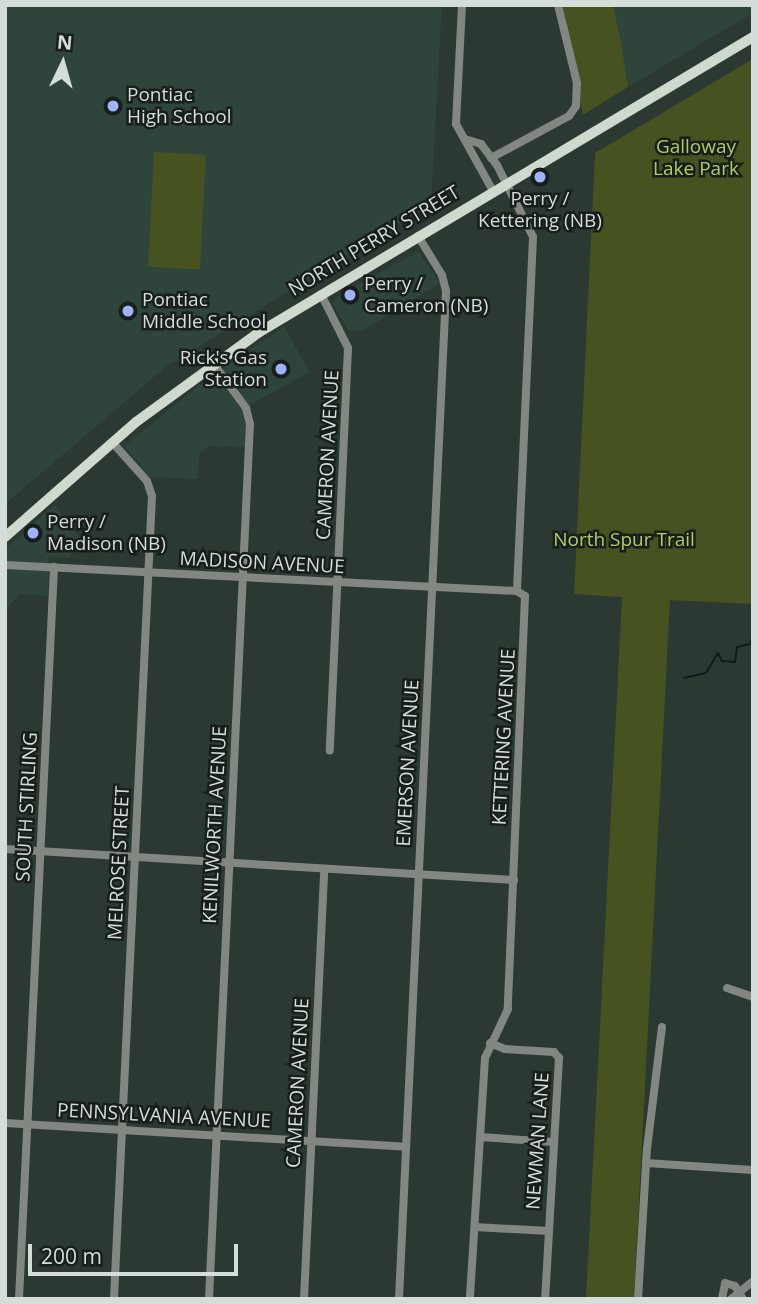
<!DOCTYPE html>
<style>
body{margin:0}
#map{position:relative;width:758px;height:1304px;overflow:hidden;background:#2b3932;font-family:"Open Sans",sans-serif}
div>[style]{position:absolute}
.built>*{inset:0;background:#2f443b}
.green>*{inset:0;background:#465321;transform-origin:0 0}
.stream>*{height:2px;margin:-1px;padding:0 1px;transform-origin:1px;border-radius:1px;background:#0d1d1f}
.minor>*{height:8px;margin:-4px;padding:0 4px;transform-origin:4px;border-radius:4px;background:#828782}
.major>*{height:10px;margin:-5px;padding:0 5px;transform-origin:5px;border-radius:5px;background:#cfd9ce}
.dots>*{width:19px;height:19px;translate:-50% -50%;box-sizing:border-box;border:4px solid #181e1b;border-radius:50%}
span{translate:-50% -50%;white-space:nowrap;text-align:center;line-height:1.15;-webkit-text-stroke:5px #181e1b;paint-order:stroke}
.poi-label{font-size:19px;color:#d4ddd9}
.left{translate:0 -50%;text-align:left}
.right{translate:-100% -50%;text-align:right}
.park-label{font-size:19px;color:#b0cd65}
.street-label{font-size:19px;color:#d4ddd9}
.frame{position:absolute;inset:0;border:7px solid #d4ddd9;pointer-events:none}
.north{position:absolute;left:28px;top:28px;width:70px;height:70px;-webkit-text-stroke:5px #181e1b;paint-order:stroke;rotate:5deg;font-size:19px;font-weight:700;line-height:28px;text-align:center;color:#d4ddd9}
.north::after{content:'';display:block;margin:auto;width:24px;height:32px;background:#d4ddd9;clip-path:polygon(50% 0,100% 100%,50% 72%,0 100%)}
.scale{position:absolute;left:28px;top:1244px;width:210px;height:32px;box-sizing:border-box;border:4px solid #d4ddd9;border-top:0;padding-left:9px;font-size:21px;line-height:24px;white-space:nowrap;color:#d4ddd9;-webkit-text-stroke:5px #181e1b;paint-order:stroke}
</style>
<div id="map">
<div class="built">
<i style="clip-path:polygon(5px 5px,442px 5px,431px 204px,167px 366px,5px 504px)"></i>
<i style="clip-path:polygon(613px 5px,753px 5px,753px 13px,628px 87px)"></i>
<i style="clip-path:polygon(418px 251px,440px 283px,364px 330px,349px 332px,333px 304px,335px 298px)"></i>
<i style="clip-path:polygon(284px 327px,310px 372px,250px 405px,247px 447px,209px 446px,199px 454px,198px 479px,150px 477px,124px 446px,208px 378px)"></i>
<i style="clip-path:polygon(54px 505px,82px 539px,69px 558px,49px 557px,48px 596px,19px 594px,5px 611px,5px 549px)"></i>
</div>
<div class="green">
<i style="clip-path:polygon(563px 5px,613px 5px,622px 49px,628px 87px,583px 115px)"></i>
<i style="clip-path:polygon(753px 59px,753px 604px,670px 600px,634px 1299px,586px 1299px,622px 597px,574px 594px,595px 153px)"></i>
<i style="left:154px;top:152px;width:52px;height:115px;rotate:3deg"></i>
</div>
<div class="stream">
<i style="left:684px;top:678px;width:23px;rotate:-13deg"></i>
<i style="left:706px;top:673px;width:23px;rotate:-59deg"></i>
<i style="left:718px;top:653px;width:9px;rotate:63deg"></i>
<i style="left:722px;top:661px;width:13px;rotate:4deg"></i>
<i style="left:735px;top:662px;width:15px;rotate:-82deg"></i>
<i style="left:737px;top:647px;width:13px;rotate:-13deg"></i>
<i style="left:750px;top:644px;width:8px;rotate:-67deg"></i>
</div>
<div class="minor">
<i style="left:462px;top:5px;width:119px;rotate:92.9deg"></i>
<i style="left:456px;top:124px;width:77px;rotate:61.1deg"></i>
<i style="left:465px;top:139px;width:17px;rotate:17deg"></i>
<i style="left:481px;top:144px;width:26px;rotate:53deg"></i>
<i style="left:497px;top:165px;width:80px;rotate:63.4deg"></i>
<i style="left:533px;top:237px;width:354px;rotate:92.6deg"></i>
<i style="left:491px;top:158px;width:89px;rotate:-28.3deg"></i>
<i style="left:569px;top:116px;width:12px;rotate:-55deg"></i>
<i style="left:576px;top:106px;width:23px;rotate:-88deg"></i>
<i style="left:577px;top:83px;width:80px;rotate:-103.7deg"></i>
<i style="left:321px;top:294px;width:60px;rotate:63.4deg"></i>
<i style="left:348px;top:348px;width:403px;rotate:92.6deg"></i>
<i style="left:112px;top:442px;width:52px;rotate:48.1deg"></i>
<i style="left:147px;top:481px;width:16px;rotate:72deg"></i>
<i style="left:152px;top:496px;width:804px;rotate:92.71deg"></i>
<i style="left:5px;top:565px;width:513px;rotate:2.91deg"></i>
<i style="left:517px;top:591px;width:9px;rotate:32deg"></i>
<i style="left:525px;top:596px;width:413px;rotate:92.4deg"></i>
<i style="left:508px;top:1009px;width:54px;rotate:115.1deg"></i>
<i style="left:485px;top:1058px;width:241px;rotate:93.6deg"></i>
<i style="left:5px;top:849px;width:510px;rotate:3.49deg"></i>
<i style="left:727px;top:988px;width:28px;rotate:19deg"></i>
<i style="left:490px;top:1043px;width:16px;rotate:22deg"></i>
<i style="left:505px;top:1049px;width:49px;rotate:3.5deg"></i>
<i style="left:554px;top:1052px;width:8px;rotate:50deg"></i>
<i style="left:559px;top:1058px;width:241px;rotate:93.3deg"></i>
<i style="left:5px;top:1123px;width:402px;rotate:3.4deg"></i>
<i style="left:480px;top:1137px;width:74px;rotate:3.9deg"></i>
<i style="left:646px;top:1163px;width:107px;rotate:3.7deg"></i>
<i style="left:475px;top:1227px;width:74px;rotate:3.1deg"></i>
<i style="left:19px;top:1299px;width:733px;rotate:-87.26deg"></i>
<i style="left:209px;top:1299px;width:876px;rotate:-87.32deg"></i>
<i style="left:250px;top:424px;width:16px;rotate:-104deg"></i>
<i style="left:246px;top:408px;width:56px;rotate:-126.3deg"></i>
<i style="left:304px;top:1299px;width:430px;rotate:-87.3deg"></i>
<i style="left:399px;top:1299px;width:1009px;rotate:-87.33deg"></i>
<i style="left:446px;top:291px;width:16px;rotate:-104deg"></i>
<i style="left:442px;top:275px;width:46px;rotate:-121.6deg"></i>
<i style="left:638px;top:1299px;width:150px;rotate:-86.6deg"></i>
<i style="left:647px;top:1149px;width:123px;rotate:-83deg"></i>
<i style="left:722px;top:1299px;width:16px;rotate:-79deg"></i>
<i style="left:725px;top:1283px;width:10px;rotate:17deg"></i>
<i style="left:735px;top:1286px;width:15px;rotate:58deg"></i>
<i style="left:731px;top:1299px;width:28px;rotate:-39deg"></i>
</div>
<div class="major">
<i style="left:5px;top:537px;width:174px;rotate:-41.3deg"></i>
<i style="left:136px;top:422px;width:151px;rotate:-36.1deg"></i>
<i style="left:258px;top:333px;width:577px;rotate:-30.88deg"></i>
</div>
<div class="dots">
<i style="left:113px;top:106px;background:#9fb3fd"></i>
<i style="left:540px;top:177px;background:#9fb3fd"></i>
<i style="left:350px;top:295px;background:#9fb3fd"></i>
<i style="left:128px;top:311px;background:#9fb3fd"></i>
<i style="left:281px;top:369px;background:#9fb3fd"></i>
<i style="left:33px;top:533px;background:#9fb3fd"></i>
</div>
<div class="poi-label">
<span class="left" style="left:127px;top:106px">Pontiac<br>High School</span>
<span style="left:540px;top:210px">Perry /<br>Kettering (NB)</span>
<span class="left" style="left:364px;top:295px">Perry /<br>Cameron (NB)</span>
<span class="left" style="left:142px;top:311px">Pontiac<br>Middle School</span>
<span class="right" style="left:267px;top:369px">Rick's Gas<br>Station</span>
<span class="left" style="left:47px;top:533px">Perry /<br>Madison (NB)</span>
</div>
<div class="park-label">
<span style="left:696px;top:158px">Galloway<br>Lake Park</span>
<span style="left:624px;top:540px">North Spur Trail</span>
</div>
<div class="street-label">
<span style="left:374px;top:241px;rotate:-31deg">NORTH PERRY STREET</span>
<span style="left:328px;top:455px;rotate:-87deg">CAMERON AVENUE</span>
<span style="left:262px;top:563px;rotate:3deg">MADISON AVENUE</span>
<span style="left:504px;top:737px;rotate:-87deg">KETTERING AVENUE</span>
<span style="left:408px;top:763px;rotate:-87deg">EMERSON AVENUE</span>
<span style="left:27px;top:807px;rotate:-87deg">SOUTH STIRLING</span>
<span style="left:215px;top:825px;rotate:-87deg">KENILWORTH AVENUE</span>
<span style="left:119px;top:863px;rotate:-87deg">MELROSE STREET</span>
<span style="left:298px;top:1083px;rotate:-87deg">CAMERON AVENUE</span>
<span style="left:164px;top:1116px;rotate:3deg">PENNSYLVANIA AVENUE</span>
<span style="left:538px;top:1141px;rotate:-86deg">NEWMAN LANE</span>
</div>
<div class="frame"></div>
<div class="north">N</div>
<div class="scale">200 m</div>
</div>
